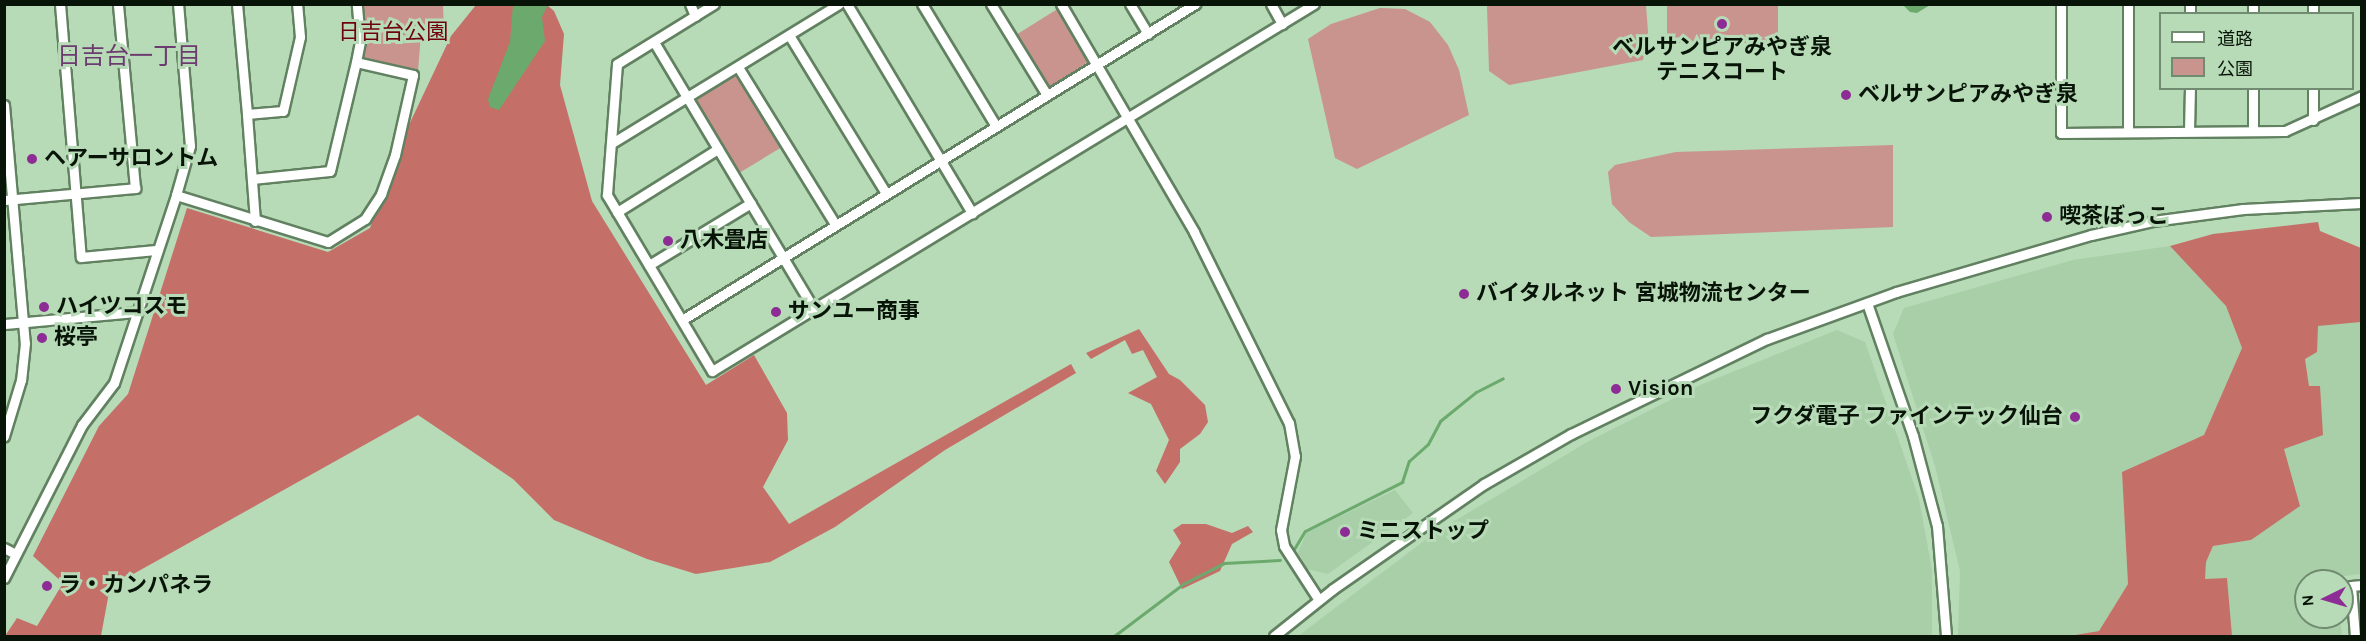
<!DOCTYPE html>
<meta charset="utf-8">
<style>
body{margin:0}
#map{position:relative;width:2366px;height:641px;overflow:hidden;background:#b7dab7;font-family:Karla,"Noto Sans JP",sans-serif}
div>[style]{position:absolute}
.built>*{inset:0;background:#a8cfa7}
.green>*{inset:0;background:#c9938e;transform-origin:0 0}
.forest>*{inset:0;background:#c56f69}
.water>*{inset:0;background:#6baa6c}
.stream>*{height:3px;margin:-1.5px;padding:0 1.5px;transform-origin:1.5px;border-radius:1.5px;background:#6baa6c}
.roads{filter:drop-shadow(2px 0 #618161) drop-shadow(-2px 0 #618161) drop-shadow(0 2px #618161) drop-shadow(0 -2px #618161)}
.minor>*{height:9px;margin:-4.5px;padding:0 4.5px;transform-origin:4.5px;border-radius:4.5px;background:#fff}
.dots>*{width:16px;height:16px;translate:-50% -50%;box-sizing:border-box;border:3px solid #b7dab7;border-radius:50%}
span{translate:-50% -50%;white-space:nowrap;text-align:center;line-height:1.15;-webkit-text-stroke:6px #b7dab7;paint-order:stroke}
.park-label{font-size:22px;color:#71000e}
.poi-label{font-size:22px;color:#081408;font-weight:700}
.left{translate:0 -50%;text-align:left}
.right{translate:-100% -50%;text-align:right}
.neighbourhood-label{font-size:24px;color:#6c3c70}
.frame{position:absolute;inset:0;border:6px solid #081408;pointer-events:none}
.legend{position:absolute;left:2159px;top:12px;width:195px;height:78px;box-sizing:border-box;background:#b7dab7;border:2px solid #718b71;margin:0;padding:8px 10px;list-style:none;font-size:18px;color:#081408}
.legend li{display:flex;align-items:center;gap:12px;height:30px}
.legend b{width:30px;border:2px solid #718b71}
.north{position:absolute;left:2294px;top:569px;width:60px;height:60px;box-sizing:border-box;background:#b7dab7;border:2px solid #718b71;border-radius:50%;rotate:265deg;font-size:16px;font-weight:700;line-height:24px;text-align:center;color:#081408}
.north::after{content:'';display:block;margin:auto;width:21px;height:27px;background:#8d2c95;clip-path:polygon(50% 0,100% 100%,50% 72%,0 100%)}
</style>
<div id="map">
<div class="built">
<i style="clip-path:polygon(2170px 246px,2226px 306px,2242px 348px,2204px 435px,2122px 472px,2128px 584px,2099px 631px,2069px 636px,1958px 636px,1960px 571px,1935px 466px,1893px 334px,1904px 308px,2073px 260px)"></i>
<i style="clip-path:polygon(2361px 322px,2361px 574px,2337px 577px,2337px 581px,2306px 581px,2306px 617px,2340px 617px,2342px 636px,2231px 636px,2204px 580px,2206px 562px,2213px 546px,2252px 540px,2284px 449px,2320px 386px,2309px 387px,2305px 359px,2318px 326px)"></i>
<i style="clip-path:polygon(1837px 330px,1865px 342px,1919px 499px,1932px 570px,1932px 636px,1298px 636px,1436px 532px,1589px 441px,1700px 385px)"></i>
<i style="clip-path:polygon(1395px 490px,1413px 513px,1328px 574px,1307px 569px,1298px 552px,1307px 532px)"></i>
</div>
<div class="green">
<i style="clip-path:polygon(361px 5px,443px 5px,444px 31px,421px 34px,418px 71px,367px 60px,362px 55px,365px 47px)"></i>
<i style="clip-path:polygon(1487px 5px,1646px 5px,1648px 32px,1643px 60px,1509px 85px,1489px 71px)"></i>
<i style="left:1667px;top:5px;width:111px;height:38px"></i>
<i style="clip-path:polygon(1059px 8px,1089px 61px,1052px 87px,1045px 85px,1016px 35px)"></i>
<i style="clip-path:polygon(1380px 8px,1405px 9px,1430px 22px,1448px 45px,1459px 70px,1469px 115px,1357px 169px,1335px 158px,1308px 39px,1331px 24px)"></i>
<i style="clip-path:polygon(734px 73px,782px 147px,739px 173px,695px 101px,698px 95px)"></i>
<i style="clip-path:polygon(1893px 145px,1893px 227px,1651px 237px,1629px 222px,1612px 204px,1608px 172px,1615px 165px,1676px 152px)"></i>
</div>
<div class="forest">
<i style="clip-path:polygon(476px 5px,547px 5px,554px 11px,564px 34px,560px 85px,592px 201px,706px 385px,754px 355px,787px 413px,788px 440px,763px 487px,789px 524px,1071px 364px,1076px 373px,945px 450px,835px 527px,770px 562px,696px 574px,647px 559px,554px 520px,513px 479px,418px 415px,110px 587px,101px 636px,5px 636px,17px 618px,37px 626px,63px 583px,33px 556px,99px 426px,128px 394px,187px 208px,328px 252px,370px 228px,407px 129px,451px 36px)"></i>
<i style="clip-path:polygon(2318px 222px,2320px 231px,2361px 248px,2361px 322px,2318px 326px,2317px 352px,2305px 359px,2309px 386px,2320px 386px,2323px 435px,2284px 449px,2300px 506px,2251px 540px,2213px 546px,2206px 562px,2205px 579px,2227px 578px,2232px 636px,2069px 636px,2099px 631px,2128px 584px,2122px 472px,2204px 435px,2242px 348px,2226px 306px,2170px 246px,2213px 234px)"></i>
<i style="clip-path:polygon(1139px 329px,1169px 374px,1180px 380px,1205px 405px,1208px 422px,1200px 434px,1180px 449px,1180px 462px,1165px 484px,1156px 471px,1169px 440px,1151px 404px,1128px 393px,1157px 377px,1143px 350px,1132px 354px,1125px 340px,1091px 359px,1086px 353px)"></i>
<i style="clip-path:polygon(1182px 524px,1206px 524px,1232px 533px,1248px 526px,1253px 532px,1232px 544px,1220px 571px,1182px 589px,1169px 562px,1181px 543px,1173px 530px)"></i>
</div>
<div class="water">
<i style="clip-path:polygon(513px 5px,548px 5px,542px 17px,545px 41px,499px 110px,490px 107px,488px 99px,510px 42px)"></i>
<i style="clip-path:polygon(1903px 5px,1930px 5px,1917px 13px,1910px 12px)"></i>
</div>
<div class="stream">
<i style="left:1294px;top:549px;width:21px;rotate:-59deg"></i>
<i style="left:1305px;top:531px;width:109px;rotate:-26.8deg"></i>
<i style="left:1402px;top:482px;width:22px;rotate:-72deg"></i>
<i style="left:1409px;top:461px;width:25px;rotate:-42deg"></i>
<i style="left:1428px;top:444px;width:26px;rotate:-62deg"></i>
<i style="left:1440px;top:421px;width:46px;rotate:-38.9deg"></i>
<i style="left:1476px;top:392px;width:30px;rotate:-27deg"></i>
<i style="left:1114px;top:636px;width:86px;rotate:-37deg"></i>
<i style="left:1183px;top:584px;width:46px;rotate:-27.1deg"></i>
<i style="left:1224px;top:563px;width:56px;rotate:-3.1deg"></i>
</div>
<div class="roads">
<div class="minor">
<i style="left:60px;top:4px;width:254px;rotate:85.3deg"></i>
<i style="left:81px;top:257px;width:75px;rotate:-5.3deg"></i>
<i style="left:237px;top:4px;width:110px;rotate:84.8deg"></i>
<i style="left:690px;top:4px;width:13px;rotate:67deg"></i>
<i style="left:714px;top:4px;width:114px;rotate:148.3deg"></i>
<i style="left:617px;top:64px;width:131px;rotate:94.4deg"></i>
<i style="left:607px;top:195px;width:205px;rotate:59.2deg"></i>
<i style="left:712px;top:371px;width:705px;rotate:-31.37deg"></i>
<i style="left:847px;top:4px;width:244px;rotate:59.1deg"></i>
<i style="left:922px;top:4px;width:143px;rotate:58.8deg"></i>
<i style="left:991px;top:4px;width:107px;rotate:58.4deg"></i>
<i style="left:1061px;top:4px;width:264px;rotate:59.7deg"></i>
<i style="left:1194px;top:232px;width:213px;rotate:63.6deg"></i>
<i style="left:1289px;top:423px;width:34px;rotate:80deg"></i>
<i style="left:1295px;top:456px;width:75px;rotate:100.7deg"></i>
<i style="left:1281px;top:530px;width:16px;rotate:79deg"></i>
<i style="left:1284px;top:546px;width:64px;rotate:57.1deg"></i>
<i style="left:1130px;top:4px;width:35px;rotate:59deg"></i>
<i style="left:1271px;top:4px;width:23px;rotate:61deg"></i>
<i style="left:2061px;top:4px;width:129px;rotate:90deg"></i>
<i style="left:2061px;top:133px;width:224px;rotate:-0.5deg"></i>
<i style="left:2285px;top:131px;width:85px;rotate:-24.4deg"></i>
<i style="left:2128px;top:4px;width:128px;rotate:90deg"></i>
<i style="left:2190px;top:14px;width:10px;rotate:-90deg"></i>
<i style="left:2253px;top:14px;width:10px;rotate:-90deg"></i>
<i style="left:2313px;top:14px;width:10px;rotate:-90deg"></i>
<i style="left:789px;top:35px;width:185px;rotate:58.5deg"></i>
<i style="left:654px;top:42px;width:311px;rotate:59.1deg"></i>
<i style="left:738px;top:67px;width:185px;rotate:58.3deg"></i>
<i style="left:4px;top:105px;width:239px;rotate:85deg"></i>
<i style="left:25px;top:343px;width:37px;rotate:96deg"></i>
<i style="left:21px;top:380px;width:59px;rotate:106.9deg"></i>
<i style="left:2313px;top:120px;width:32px;rotate:-90deg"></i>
<i style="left:2189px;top:131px;width:43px;rotate:-88.7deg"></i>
<i style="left:2253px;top:131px;width:43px;rotate:-90deg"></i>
<i style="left:612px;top:143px;width:266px;rotate:-31.5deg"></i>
<i style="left:252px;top:179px;width:78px;rotate:-5.9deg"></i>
<i style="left:330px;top:171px;width:112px;rotate:-76.6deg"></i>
<i style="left:176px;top:195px;width:159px;rotate:17.2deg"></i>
<i style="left:328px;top:242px;width:44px;rotate:-31.9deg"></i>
<i style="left:365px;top:219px;width:30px;rotate:-57deg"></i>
<i style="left:381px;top:194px;width:41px;rotate:-70.3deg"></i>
<i style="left:395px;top:155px;width:82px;rotate:-77.3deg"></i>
<i style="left:413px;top:75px;width:58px;rotate:-167.2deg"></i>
<i style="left:356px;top:62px;width:21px;rotate:-79deg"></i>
<i style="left:360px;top:41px;width:37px;rotate:-95deg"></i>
<i style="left:4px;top:200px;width:132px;rotate:-5.2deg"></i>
<i style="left:135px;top:188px;width:185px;rotate:-95.3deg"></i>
<i style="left:617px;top:212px;width:119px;rotate:-32deg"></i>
<i style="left:255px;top:221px;width:107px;rotate:-94.3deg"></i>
<i style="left:247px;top:114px;width:36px;rotate:-5deg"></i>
<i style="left:283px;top:111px;width:76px;rotate:-77.1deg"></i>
<i style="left:300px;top:37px;width:33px;rotate:-95deg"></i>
<i style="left:649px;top:265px;width:119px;rotate:-31.3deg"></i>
<i style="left:1867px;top:303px;width:141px;rotate:70.9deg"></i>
<i style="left:1913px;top:436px;width:93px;rotate:75.1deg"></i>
<i style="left:1937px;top:526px;width:110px;rotate:85.3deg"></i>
<i style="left:682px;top:320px;width:603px;rotate:-31.63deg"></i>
<i style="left:4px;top:324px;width:133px;rotate:-5.2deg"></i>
<i style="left:4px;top:548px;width:13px;rotate:27deg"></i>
<i style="left:4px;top:578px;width:172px;rotate:-63deg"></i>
<i style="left:82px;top:425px;width:53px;rotate:-52.7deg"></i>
<i style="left:114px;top:383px;width:198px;rotate:-71.7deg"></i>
<i style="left:176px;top:195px;width:51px;rotate:-74.1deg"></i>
<i style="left:190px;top:146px;width:143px;rotate:-94.8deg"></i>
<i style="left:1274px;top:636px;width:75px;rotate:-38.5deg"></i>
<i style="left:1333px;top:589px;width:184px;rotate:-34.8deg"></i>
<i style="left:1484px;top:484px;width:100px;rotate:-29.9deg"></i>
<i style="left:1571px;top:434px;width:218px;rotate:-25.9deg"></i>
<i style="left:1767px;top:339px;width:137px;rotate:-20deg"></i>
<i style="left:1896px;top:292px;width:203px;rotate:-16.3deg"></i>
<i style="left:2091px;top:235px;width:64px;rotate:-12.7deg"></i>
<i style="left:2153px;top:221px;width:91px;rotate:-7.6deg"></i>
<i style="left:2243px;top:209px;width:119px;rotate:-2.9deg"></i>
<i style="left:2355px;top:636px;width:50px;rotate:-94.6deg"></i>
<i style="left:2351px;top:586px;width:11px;rotate:-5deg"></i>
</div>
</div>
<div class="dots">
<i style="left:1722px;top:24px;background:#8d2c95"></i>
<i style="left:1846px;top:95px;background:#8d2c95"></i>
<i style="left:32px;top:159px;background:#8d2c95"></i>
<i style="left:2047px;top:217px;background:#8d2c95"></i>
<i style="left:668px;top:241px;background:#8d2c95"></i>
<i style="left:1464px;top:294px;background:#8d2c95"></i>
<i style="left:44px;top:307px;background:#8d2c95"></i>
<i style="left:776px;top:312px;background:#8d2c95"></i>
<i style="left:42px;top:338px;background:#8d2c95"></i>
<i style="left:1616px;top:389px;background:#8d2c95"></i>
<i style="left:2075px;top:417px;background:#8d2c95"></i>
<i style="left:1345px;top:532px;background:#8d2c95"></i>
<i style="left:47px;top:586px;background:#8d2c95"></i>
</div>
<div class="park-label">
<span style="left:393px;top:33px">日吉台公園</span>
</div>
<div class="poi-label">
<span style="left:1722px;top:60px">ベルサンピアみやぎ泉<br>テニスコート</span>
<span class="left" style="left:1858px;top:95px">ベルサンピアみやぎ泉</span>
<span class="left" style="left:44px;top:159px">ヘアーサロントム</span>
<span class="left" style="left:2059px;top:217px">喫茶ぼっこ</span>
<span class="left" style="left:680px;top:241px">八木畳店</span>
<span class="left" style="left:1476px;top:294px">バイタルネット 宮城物流センター</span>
<span class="left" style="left:56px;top:307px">ハイツコスモ</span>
<span class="left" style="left:788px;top:312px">サンユー商事</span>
<span class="left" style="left:54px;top:338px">桜亭</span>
<span class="left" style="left:1628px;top:389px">Vision</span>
<span class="right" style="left:2063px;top:417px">フクダ電子 ファインテック仙台</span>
<span class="left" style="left:1357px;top:532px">ミニストップ</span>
<span class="left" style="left:59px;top:586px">ラ・カンパネラ</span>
</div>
<div class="neighbourhood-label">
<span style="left:129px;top:57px">日吉台一丁目</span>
</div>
<div class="frame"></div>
<ul class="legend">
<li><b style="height:8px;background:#fff"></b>道路</li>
<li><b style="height:16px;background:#c9938e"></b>公園</li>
</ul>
<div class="north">N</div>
</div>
